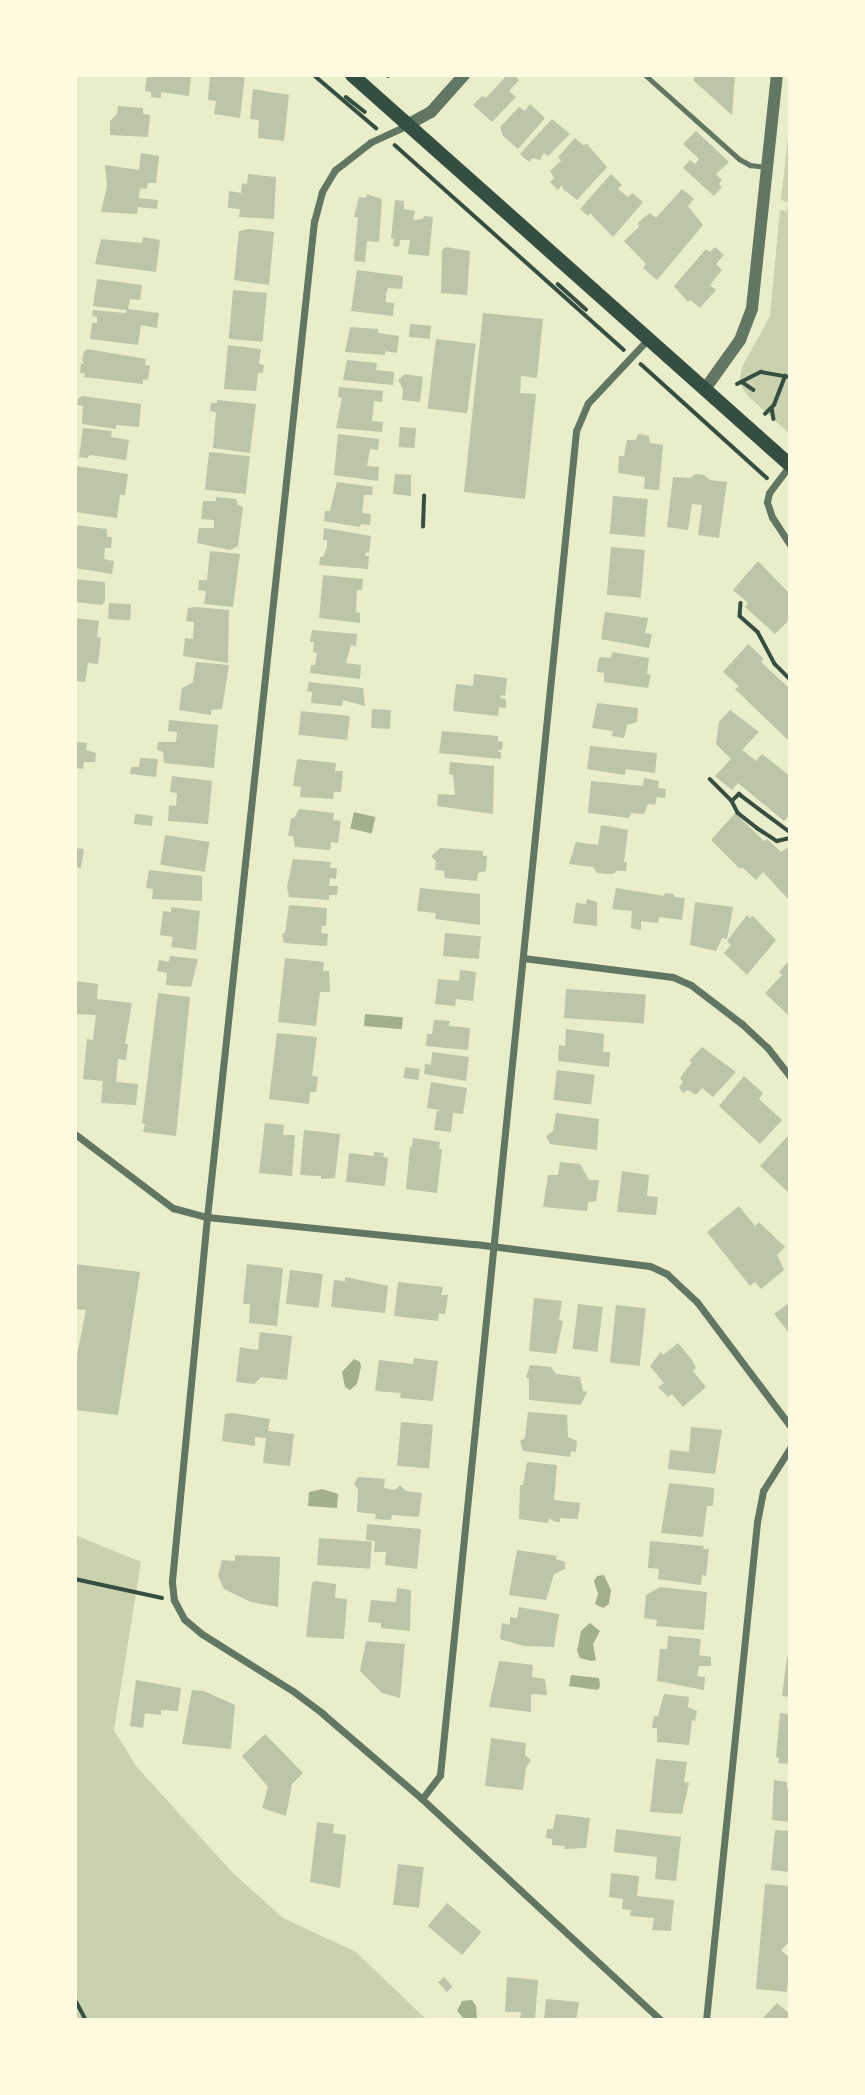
<!DOCTYPE html>
<style>
body{margin:0}
#map{position:relative;width:865px;height:2095px;overflow:hidden;background:#e9edc9;font-family:"Exo 2",sans-serif}
div>[style]{position:absolute}
.green>*{inset:0;background:#cad2ad}
.water>*{inset:0;background:#a3b18a;transform-origin:0 0}
.building>*{inset:0;background:#bcc5a7;transform-origin:0 0}
.path>*{height:3.5px;margin:-1.75px;padding:0 1.75px;transform-origin:1.75px;border-radius:1.75px;background:#344e41}
.service>*{height:5px;margin:-2.5px;padding:0 2.5px;transform-origin:2.5px;border-radius:2.5px;background:#617663}
.minor>*{height:7px;margin:-3.5px;padding:0 3.5px;transform-origin:3.5px;border-radius:3.5px;background:#617663}
.tertiary>*{height:12px;margin:-6px;padding:0 6px;transform-origin:6px;border-radius:6px;background:#617663}
.secondary>*{height:14px;margin:-7px;padding:0 7px;transform-origin:7px;border-radius:7px;background:#344e41}
span{translate:-50% -50%;white-space:nowrap;text-align:center;line-height:1.15;-webkit-text-stroke:5px #fefae0;paint-order:stroke}
.frame{position:absolute;inset:0;border:77px solid #fefae0;pointer-events:none}
</style>
<div id="map">
<div class="green">
<i style="clip-path:polygon(790px 119px,790px 434px,748px 396px,739px 383px,742px 367px,770px 316px,780px 210px,787px 211px,788px 202px,781px 200px)"></i>
<i style="clip-path:polygon(75px 1535px,141px 1562px,114px 1730px,136px 1766px,232px 1872px,283px 1918px,356px 1952px,427px 2020px,75px 2020px)"></i>
</div>
<div class="water">
<i style="left:354px;top:812px;width:22px;height:17px;rotate:13deg"></i>
<i style="left:365px;top:1014px;width:38px;height:12px;rotate:5deg"></i>
<i style="clip-path:polygon(354px 1359px,360px 1362px,361px 1367px,357px 1384px,350px 1390px,345px 1387px,342px 1372px)"></i>
<i style="clip-path:polygon(322px 1489px,338px 1494px,337px 1508px,308px 1506px,309px 1492px)"></i>
<i style="clip-path:polygon(604px 1575px,611px 1590px,609px 1604px,603px 1608px,595px 1604px,598px 1594px,594px 1581px,597px 1576px)"></i>
<i style="clip-path:polygon(590px 1623px,600px 1631px,593px 1644px,596px 1660px,591px 1661px,580px 1658px,577px 1651px,581px 1631px)"></i>
<i style="clip-path:polygon(571px 1675px,599px 1678px,600px 1686px,598px 1690px,569px 1686px)"></i>
<i style="clip-path:polygon(472px 2000px,476px 2006px,477px 2020px,465px 2020px,457px 2011px,462px 2001px)"></i>
</div>
<div class="building">
<i style="clip-path:polygon(147px 75px,191px 75px,189px 96px,161px 92px,161px 98px,151px 97px,151px 92px,145px 91px)"></i>
<i style="clip-path:polygon(210px 75px,245px 75px,240px 118px,214px 114px,216px 101px,208px 100px)"></i>
<i style="clip-path:polygon(507px 75px,514px 75px,519px 80px,509px 91px,516px 97px,492px 122px,473px 105px,482px 96px,486px 98px)"></i>
<i style="clip-path:polygon(694px 75px,735px 75px,732px 115px,694px 81px)"></i>
<i style="clip-path:polygon(253px 89px,289px 95px,284px 141px,258px 138px,259px 120px,250px 119px)"></i>
<i style="clip-path:polygon(530px 104px,545px 118px,518px 149px,503px 136px,500px 127px,519px 107px,525px 111px)"></i>
<i style="clip-path:polygon(118px 106px,143px 108px,143px 114px,150px 115px,148px 137px,110px 135px,110px 121px,117px 114px)"></i>
<i style="clip-path:polygon(552px 119px,570px 134px,548px 156px,544px 153px,540px 160px,532px 158px,529px 162px,520px 154px)"></i>
<i style="clip-path:polygon(696px 131px,729px 162px,716px 174px,722px 180px,719px 184px,722px 187px,714px 196px,683px 168px,690px 160px,695px 164px,699px 159px,683px 144px)"></i>
<i style="clip-path:polygon(575px 138px,584px 146px,586px 143px,607px 167px,577px 200px,563px 189px,562px 185px,558px 190px,550px 182px,554px 178px,550px 171px,561px 161px,558px 157px)"></i>
<i style="clip-path:polygon(141px 153px,159px 156px,156px 183px,148px 183px,147px 189px,140px 188px,139px 198px,158px 200px,157px 209px,138px 207px,137px 214px,101px 212px,107px 186px,105px 165px,139px 170px)"></i>
<i style="clip-path:polygon(248px 174px,276px 177px,274px 219px,239px 217px,240px 209px,228px 208px,229px 191px,241px 193px,242px 183px,247px 184px)"></i>
<i style="clip-path:polygon(611px 174px,622px 185px,618px 189px,628px 197px,632px 193px,643px 202px,613px 237px,590px 213px,588px 216px,580px 209px)"></i>
<i style="clip-path:polygon(682px 189px,694px 199px,688px 206px,703px 225px,657px 280px,643px 268px,646px 264px,624px 241px,639px 227px,638px 223px,643px 218px,650px 213px,656px 218px)"></i>
<i style="clip-path:polygon(367px 194px,382px 199px,379px 242px,367px 241px,365px 262px,354px 261px,358px 217px,354px 217px,359px 197px,366px 198px)"></i>
<i style="clip-path:polygon(395px 200px,404px 201px,404px 209px,415px 211px,413px 220px,423px 219px,424px 216px,433px 217px,429px 256px,408px 254px,410px 240px,400px 240px,399px 247px,393px 246px,394px 239px,391px 238px)"></i>
<i style="clip-path:polygon(249px 229px,274px 232px,269px 285px,234px 280px,239px 231px)"></i>
<i style="clip-path:polygon(143px 237px,160px 240px,156px 272px,95px 264px,101px 239px,142px 243px)"></i>
<i style="clip-path:polygon(446px 247px,470px 251px,467px 295px,441px 293px,442px 250px)"></i>
<i style="clip-path:polygon(715px 247px,724px 255px,716px 264px,722px 270px,710px 285px,716px 290px,700px 308px,690px 300px,688px 302px,674px 286px,706px 249px,710px 252px)"></i>
<i style="clip-path:polygon(357px 270px,403px 276px,402px 289px,388px 288px,386px 294px,386px 302px,394px 303px,393px 316px,351px 311px)"></i>
<i style="clip-path:polygon(97px 279px,142px 285px,140px 300px,130px 299px,128px 309px,159px 313px,157px 328px,141px 325px,138px 345px,90px 339px,92px 323px,97px 323px,97px 317px,92px 316px,93px 310px,126px 313px,126px 310px,93px 306px)"></i>
<i style="left:233px;top:290px;width:34px;height:49px;rotate:5deg"></i>
<i style="clip-path:polygon(483px 313px,543px 319px,537px 378px,521px 376px,520px 393px,536px 394px,525px 499px,464px 492px)"></i>
<i style="left:410px;top:324px;width:21px;height:13px;rotate:5deg"></i>
<i style="clip-path:polygon(350px 327px,378px 329px,378px 333px,399px 336px,397px 353px,385px 351px,385px 355px,345px 352px)"></i>
<i style="left:436px;top:339px;width:40px;height:70px;rotate:7deg"></i>
<i style="clip-path:polygon(228px 345px,261px 349px,259px 364px,264px 365px,263px 373px,258px 373px,256px 391px,224px 389px)"></i>
<i style="clip-path:polygon(87px 349px,146px 359px,145px 365px,150px 366px,148px 380px,143px 379px,143px 384px,84px 377px,85px 373px,80px 373px,81px 363px,85px 364px,82px 361px,84px 352px)"></i>
<i style="clip-path:polygon(347px 360px,377px 363px,376px 370px,394px 372px,393px 385px,343px 380px)"></i>
<i style="clip-path:polygon(405px 374px,423px 377px,420px 402px,402px 400px,403px 389px,398px 380px)"></i>
<i style="clip-path:polygon(339px 387px,383px 391px,382px 402px,374px 401px,372px 421px,383px 422px,382px 432px,336px 428px,342px 398px,338px 397px)"></i>
<i style="clip-path:polygon(82px 396px,141px 404px,139px 427px,116px 425px,116px 429px,82px 424px,83px 406px,77px 405px,78px 399px)"></i>
<i style="clip-path:polygon(217px 400px,256px 404px,250px 453px,213px 448px,216px 412px,210px 411px,211px 403px,217px 403px)"></i>
<i style="left:400px;top:427px;width:16px;height:20px;rotate:4deg"></i>
<i style="clip-path:polygon(83px 428px,112px 431px,111px 437px,129px 440px,126px 460px,90px 455px,87px 458px,79px 457px)"></i>
<i style="clip-path:polygon(338px 434px,379px 439px,378px 450px,370px 449px,367px 466px,379px 467px,378px 481px,334px 475px)"></i>
<i style="clip-path:polygon(638px 434px,649px 436px,650px 443px,663px 445px,659px 490px,644px 489px,645px 477px,618px 473px,619px 456px,624px 456px,627px 440px,636px 440px)"></i>
<i style="left:209px;top:452px;width:41px;height:38px;rotate:6deg"></i>
<i style="clip-path:polygon(76px 466px,128px 474px,125px 495px,120px 495px,117px 518px,75px 512px)"></i>
<i style="clip-path:polygon(395px 474px,411px 475px,411px 496px,393px 494px)"></i>
<i style="clip-path:polygon(696px 474px,704px 475px,710px 480px,727px 482px,719px 538px,698px 535px,702px 505px,692px 504px,688px 530px,667px 527px,673px 477px,690px 478px)"></i>
<i style="clip-path:polygon(337px 482px,373px 487px,372px 495px,364px 495px,362px 513px,371px 514px,370px 525px,361px 524px,360px 527px,324px 521px,325px 511px,330px 511px)"></i>
<i style="left:613px;top:496px;width:35px;height:38px;rotate:5deg"></i>
<i style="clip-path:polygon(216px 497px,236px 499px,238px 505px,243px 507px,238px 546px,230px 550px,197px 543px,199px 528px,214px 528px,214px 520px,201px 519px,203px 501px,216px 501px)"></i>
<i style="clip-path:polygon(75px 525px,107px 529px,107px 537px,112px 537px,111px 548px,105px 548px,104px 559px,114px 561px,112px 574px,75px 568px)"></i>
<i style="clip-path:polygon(324px 528px,371px 536px,369px 553px,366px 552px,365px 556px,369px 556px,368px 569px,319px 565px,320px 557px,323px 557px,327px 548px,327px 540px,323px 540px)"></i>
<i style="left:611px;top:547px;width:34px;height:48px;rotate:5deg"></i>
<i style="clip-path:polygon(210px 551px,240px 554px,233px 607px,204px 604px,206px 591px,198px 590px,199px 580px,207px 580px)"></i>
<i style="clip-path:polygon(758px 561px,790px 594px,790px 619px,775px 634px,745px 607px,748px 603px,733px 590px)"></i>
<i style="clip-path:polygon(323px 575px,363px 579px,362px 590px,357px 590px,356px 612px,360px 613px,360px 623px,319px 618px)"></i>
<i style="clip-path:polygon(75px 579px,105px 582px,105px 601px,102px 605px,75px 602px)"></i>
<i style="left:109px;top:603px;width:22px;height:16px;rotate:3deg"></i>
<i style="clip-path:polygon(196px 607px,229px 610px,228px 663px,183px 656px,185px 638px,193px 639px,194px 622px,186px 621px,188px 608px)"></i>
<i style="clip-path:polygon(605px 612px,648px 618px,645px 633px,652px 634px,649px 648px,601px 639px)"></i>
<i style="clip-path:polygon(75px 618px,99px 621px,97px 637px,101px 638px,98px 664px,88px 663px,85px 682px,75px 681px)"></i>
<i style="clip-path:polygon(312px 630px,357px 634px,356px 646px,351px 645px,346px 663px,361px 665px,360px 679px,310px 673px,311px 665px,315px 665px,317px 653px,313px 652px,314px 642px,310px 642px)"></i>
<i style="clip-path:polygon(748px 644px,764px 659px,761px 662px,790px 689px,790px 742px,735px 689px,739px 686px,723px 672px)"></i>
<i style="clip-path:polygon(612px 652px,649px 658px,647px 674px,651px 675px,648px 688px,604px 682px,604px 673px,597px 672px,598px 661px,600px 657px,611px 658px)"></i>
<i style="clip-path:polygon(196px 662px,229px 665px,222px 709px,211px 710px,211px 715px,179px 710px,182px 688px,193px 682px)"></i>
<i style="clip-path:polygon(474px 674px,507px 678px,505px 696px,501px 695px,500px 698px,506px 699px,506px 708px,499px 707px,498px 716px,453px 711px,456px 684px,473px 686px)"></i>
<i style="clip-path:polygon(309px 682px,363px 688px,365px 706px,343px 700px,342px 706px,311px 703px,312px 692px,307px 691px)"></i>
<i style="clip-path:polygon(597px 703px,638px 708px,637px 722px,627px 725px,624px 738px,612px 736px,613px 731px,592px 728px)"></i>
<i style="left:372px;top:709px;width:19px;height:19px;rotate:3deg"></i>
<i style="clip-path:polygon(730px 710px,759px 732px,742px 750px,756px 761px,762px 754px,790px 776px,790px 815px,784px 821px,738px 783px,732px 790px,715px 776px,731px 759px,716px 744px,719px 722px)"></i>
<i style="left:301px;top:711px;width:49px;height:24px;rotate:6deg"></i>
<i style="clip-path:polygon(169px 720px,218px 725px,214px 768px,164px 763px,163px 752px,157px 750px,158px 742px,176px 742px,177px 732px,168px 731px)"></i>
<i style="clip-path:polygon(442px 731px,498px 736px,498px 741px,503px 742px,502px 749px,497px 752px,501px 752px,501px 759px,439px 753px)"></i>
<i style="clip-path:polygon(75px 742px,87px 743px,86px 750px,96px 753px,95px 762px,84px 762px,83px 769px,75px 768px)"></i>
<i style="clip-path:polygon(590px 746px,657px 753px,655px 773px,626px 769px,625px 775px,587px 769px)"></i>
<i style="clip-path:polygon(140px 758px,158px 759px,156px 777px,130px 774px,131px 767px,139px 767px)"></i>
<i style="clip-path:polygon(297px 759px,336px 763px,335px 771px,343px 771px,341px 792px,334px 792px,333px 799px,300px 797px,301px 787px,293px 786px)"></i>
<i style="clip-path:polygon(450px 762px,494px 766px,493px 814px,437px 806px,438px 794px,455px 795px,453px 775px,449px 774px)"></i>
<i style="clip-path:polygon(172px 776px,212px 781px,208px 824px,168px 821px,169px 805px,176px 806px,177px 793px,170px 792px)"></i>
<i style="clip-path:polygon(644px 778px,659px 781px,658px 788px,666px 789px,665px 798px,657px 797px,655px 805px,648px 804px,644px 814px,631px 813px,629px 818px,588px 813px,591px 781px,643px 786px)"></i>
<i style="clip-path:polygon(299px 809px,334px 813px,333px 820px,341px 821px,338px 843px,331px 842px,330px 850px,295px 847px,293px 836px,288px 836px,291px 818px,294px 818px)"></i>
<i style="clip-path:polygon(735px 813px,764px 841px,767px 839px,781px 852px,790px 846px,790px 901px,763px 872px,756px 880px,742px 867px,740px 869px,711px 840px)"></i>
<i style="left:135px;top:814px;width:18px;height:10px;rotate:6deg"></i>
<i style="clip-path:polygon(601px 825px,628px 830px,624px 862px,627px 863px,626px 871px,617px 871px,613px 874px,597px 873px,593px 867px,569px 864px,576px 842px,598px 845px)"></i>
<i style="left:165px;top:835px;width:45px;height:30px;rotate:9deg"></i>
<i style="clip-path:polygon(75px 848px,84px 849px,81px 868px,75px 867px)"></i>
<i style="clip-path:polygon(440px 848px,483px 851px,483px 856px,487px 856px,486px 871px,478px 873px,477px 881px,445px 878px,444px 871px,435px 870px,436px 861px,431px 856px)"></i>
<i style="clip-path:polygon(293px 859px,331px 862px,330px 868px,337px 868px,336px 879px,330px 878px,329px 886px,338px 886px,337px 895px,329px 895px,329px 900px,289px 897px,287px 887px)"></i>
<i style="clip-path:polygon(149px 870px,202px 876px,202px 901px,152px 899px,153px 889px,146px 888px)"></i>
<i style="clip-path:polygon(420px 888px,480px 894px,480px 925px,435px 919px,436px 913px,417px 911px)"></i>
<i style="clip-path:polygon(616px 888px,664px 896px,665px 893px,674px 894px,674px 897px,685px 898px,682px 920px,659px 917px,658px 923px,641px 921px,641px 930px,631px 928px,632px 911px,612px 909px)"></i>
<i style="clip-path:polygon(587px 899px,597px 902px,597px 926px,573px 923px,576px 903px,586px 904px)"></i>
<i style="clip-path:polygon(695px 902px,733px 907px,727px 939px,722px 938px,716px 951px,690px 945px)"></i>
<i style="clip-path:polygon(289px 905px,327px 908px,326px 926px,322px 926px,321px 933px,328px 934px,327px 946px,284px 943px,282px 934px,285px 933px)"></i>
<i style="clip-path:polygon(171px 907px,200px 911px,196px 950px,171px 947px,173px 937px,160px 935px,163px 911px,171px 912px)"></i>
<i style="clip-path:polygon(747px 915px,750px 918px,753px 916px,776px 940px,747px 975px,724px 953px,731px 945px,727px 941px)"></i>
<i style="left:445px;top:933px;width:36px;height:23px;rotate:5deg"></i>
<i style="clip-path:polygon(170px 956px,198px 959px,191px 987px,166px 985px,167px 973px,157px 971px,159px 960px,169px 962px)"></i>
<i style="clip-path:polygon(285px 958px,324px 962px,323px 971px,329px 971px,330px 992px,320px 992px,316px 1026px,278px 1022px)"></i>
<i style="clip-path:polygon(787px 963px,790px 965px,790px 1017px,765px 993px,782px 975px,779px 972px)"></i>
<i style="clip-path:polygon(460px 970px,476px 972px,473px 1001px,456px 999px,455px 1006px,435px 1004px,438px 979px,459px 981px)"></i>
<i style="clip-path:polygon(75px 981px,98px 984px,97px 999px,132px 1003px,125px 1044px,128px 1044px,126px 1060px,118px 1059px,116px 1082px,138px 1084px,136px 1105px,101px 1103px,103px 1081px,83px 1079px,87px 1039px,93px 1040px,96px 1015px,75px 1014px)"></i>
<i style="left:566px;top:989px;width:80px;height:29px;rotate:4deg"></i>
<i style="clip-path:polygon(158px 993px,190px 997px,176px 1136px,143px 1132px,145px 1124px,142px 1123px)"></i>
<i style="clip-path:polygon(434px 1020px,450px 1021px,449px 1026px,470px 1028px,468px 1050px,426px 1046px,427px 1034px,432px 1034px)"></i>
<i style="clip-path:polygon(566px 1029px,604px 1034px,603px 1052px,610px 1052px,609px 1067px,558px 1061px,559px 1045px,565px 1046px)"></i>
<i style="clip-path:polygon(277px 1033px,317px 1037px,312px 1076px,318px 1077px,316px 1092px,310px 1092px,309px 1104px,269px 1099px)"></i>
<i style="clip-path:polygon(702px 1047px,736px 1072px,713px 1097px,702px 1088px,696px 1095px,688px 1090px,683px 1093px,679px 1087px,683px 1082px,680px 1078px,692px 1062px,689px 1061px)"></i>
<i style="clip-path:polygon(432px 1052px,469px 1057px,466px 1081px,424px 1074px,425px 1064px,431px 1065px)"></i>
<i style="left:405px;top:1067px;width:15px;height:11px;rotate:8deg"></i>
<i style="left:557px;top:1070px;width:38px;height:30px;rotate:7deg"></i>
<i style="clip-path:polygon(744px 1076px,763px 1093px,759px 1099px,782px 1120px,760px 1144px,719px 1106px)"></i>
<i style="clip-path:polygon(431px 1082px,467px 1088px,463px 1114px,453px 1113px,451px 1132px,434px 1130px,437px 1111px,441px 1110px,427px 1108px)"></i>
<i style="clip-path:polygon(556px 1113px,599px 1119px,597px 1150px,550px 1144px,546px 1136px,553px 1131px)"></i>
<i style="clip-path:polygon(265px 1123px,284px 1125px,283px 1135px,295px 1135px,292px 1176px,259px 1173px)"></i>
<i style="clip-path:polygon(304px 1130px,340px 1134px,335px 1178px,321px 1179px,321px 1176px,300px 1175px)"></i>
<i style="clip-path:polygon(788px 1136px,790px 1138px,790px 1194px,760px 1166px)"></i>
<i style="clip-path:polygon(413px 1138px,440px 1142px,439px 1149px,442px 1149px,437px 1193px,406px 1189px,410px 1146px,412px 1147px)"></i>
<i style="clip-path:polygon(374px 1152px,384px 1153px,383px 1157px,388px 1158px,385px 1186px,346px 1182px,349px 1153px,374px 1156px)"></i>
<i style="clip-path:polygon(560px 1162px,580px 1164px,589px 1180px,599px 1180px,596px 1201px,588px 1202px,587px 1211px,543px 1207px,548px 1175px,558px 1175px)"></i>
<i style="clip-path:polygon(622px 1171px,649px 1175px,647px 1196px,658px 1197px,656px 1215px,617px 1212px)"></i>
<i style="clip-path:polygon(739px 1206px,755px 1226px,759px 1222px,785px 1247px,777px 1255px,784px 1270px,761px 1289px,755px 1282px,750px 1286px,707px 1232px)"></i>
<i style="clip-path:polygon(75px 1264px,140px 1272px,118px 1415px,75px 1410px,75px 1365px,86px 1310px,75px 1309px)"></i>
<i style="clip-path:polygon(247px 1264px,283px 1268px,277px 1326px,249px 1323px,250px 1304px,243px 1304px)"></i>
<i style="left:290px;top:1270px;width:33px;height:34px;rotate:7deg"></i>
<i style="clip-path:polygon(345px 1277px,388px 1286px,385px 1313px,331px 1307px,334px 1280px,345px 1281px)"></i>
<i style="clip-path:polygon(398px 1282px,443px 1287px,441px 1295px,448px 1295px,445px 1314px,439px 1313px,438px 1321px,394px 1316px)"></i>
<i style="clip-path:polygon(534px 1298px,562px 1301px,559px 1320px,563px 1321px,556px 1354px,529px 1351px)"></i>
<i style="clip-path:polygon(790px 1302px,790px 1334px,774px 1314px)"></i>
<i style="left:578px;top:1304px;width:25px;height:45px;rotate:7deg"></i>
<i style="left:616px;top:1305px;width:30px;height:58px;rotate:6deg"></i>
<i style="clip-path:polygon(260px 1332px,292px 1336px,287px 1380px,261px 1377px,254px 1384px,236px 1382px,240px 1347px,258px 1350px)"></i>
<i style="clip-path:polygon(678px 1343px,692px 1360px,696px 1368px,693px 1371px,706px 1387px,683px 1407px,672px 1394px,668px 1397px,658px 1387px,664px 1383px,650px 1366px,661px 1352px,663px 1355px)"></i>
<i style="clip-path:polygon(414px 1358px,438px 1361px,433px 1401px,400px 1398px,401px 1393px,375px 1391px,379px 1360px,413px 1364px)"></i>
<i style="clip-path:polygon(530px 1365px,551px 1367px,556px 1374px,580px 1377px,583px 1391px,587px 1392px,581px 1405px,529px 1400px,529px 1379px,526px 1377px)"></i>
<i style="clip-path:polygon(528px 1412px,567px 1415px,568px 1437px,577px 1441px,576px 1452px,571px 1451px,570px 1457px,523px 1451px,520px 1441px,525px 1438px)"></i>
<i style="clip-path:polygon(232px 1413px,270px 1419px,268px 1431px,294px 1434px,290px 1466px,263px 1463px,266px 1438px,255px 1437px,255px 1446px,222px 1441px,225px 1414px)"></i>
<i style="left:401px;top:1422px;width:32px;height:44px;rotate:5deg"></i>
<i style="clip-path:polygon(691px 1427px,722px 1430px,715px 1474px,668px 1469px,670px 1450px,689px 1452px)"></i>
<i style="clip-path:polygon(527px 1462px,557px 1465px,554px 1500px,580px 1503px,578px 1519px,560px 1518px,560px 1522px,555px 1522px,549px 1518px,548px 1523px,519px 1519px,520px 1485px,523px 1485px)"></i>
<i style="clip-path:polygon(358px 1477px,385px 1479px,384px 1488px,395px 1490px,400px 1485px,406px 1491px,422px 1493px,419px 1517px,392px 1515px,391px 1520px,375px 1519px,376px 1514px,357px 1512px,358px 1489px,354px 1484px)"></i>
<i style="clip-path:polygon(669px 1483px,714px 1488px,713px 1506px,707px 1506px,703px 1537px,661px 1533px)"></i>
<i style="clip-path:polygon(367px 1524px,421px 1529px,417px 1569px,385px 1565px,386px 1552px,374px 1552px,375px 1541px,366px 1540px)"></i>
<i style="left:319px;top:1538px;width:53px;height:27px;rotate:4deg"></i>
<i style="clip-path:polygon(650px 1541px,704px 1546px,703px 1549px,709px 1549px,706px 1576px,702px 1575px,701px 1585px,658px 1579px,659px 1569px,648px 1568px)"></i>
<i style="clip-path:polygon(517px 1550px,557px 1556px,556px 1559px,565px 1562px,565px 1569px,554px 1574px,546px 1600px,509px 1595px)"></i>
<i style="clip-path:polygon(235px 1555px,280px 1557px,278px 1607px,251px 1602px,224px 1589px,218px 1576px,222px 1560px,235px 1561px)"></i>
<i style="clip-path:polygon(315px 1581px,336px 1584px,335px 1598px,347px 1599px,344px 1639px,306px 1637px,312px 1583px)"></i>
<i style="clip-path:polygon(660px 1587px,707px 1592px,704px 1630px,656px 1626px,657px 1620px,644px 1618px,646px 1595px)"></i>
<i style="clip-path:polygon(397px 1588px,411px 1590px,410px 1631px,381px 1628px,381px 1623px,368px 1622px,371px 1600px,396px 1602px)"></i>
<i style="clip-path:polygon(519px 1607px,559px 1614px,554px 1647px,524px 1646px,500px 1639px,502px 1623px,510px 1625px,510px 1617px,517px 1618px)"></i>
<i style="clip-path:polygon(668px 1636px,701px 1639px,699px 1655px,711px 1657px,711px 1666px,699px 1666px,697px 1676px,705px 1677px,704px 1690px,657px 1681px,660px 1649px,667px 1649px)"></i>
<i style="clip-path:polygon(366px 1641px,405px 1644px,400px 1698px,382px 1693px,360px 1671px)"></i>
<i style="clip-path:polygon(787px 1657px,790px 1657px,790px 1697px,782px 1696px)"></i>
<i style="clip-path:polygon(499px 1661px,533px 1665px,532px 1677px,545px 1679px,547px 1695px,531px 1694px,531px 1712px,489px 1707px)"></i>
<i style="clip-path:polygon(136px 1680px,181px 1688px,178px 1711px,161px 1710px,161px 1715px,145px 1713px,143px 1728px,130px 1726px)"></i>
<i style="clip-path:polygon(192px 1690px,204px 1691px,235px 1705px,231px 1749px,182px 1744px)"></i>
<i style="clip-path:polygon(664px 1694px,689px 1697px,688px 1707px,697px 1711px,695px 1721px,692px 1720px,689px 1745px,657px 1742px,657px 1728px,652px 1728px,654px 1716px,658px 1716px)"></i>
<i style="clip-path:polygon(780px 1713px,790px 1714px,790px 1764px,778px 1763px,779px 1758px,776px 1757px)"></i>
<i style="clip-path:polygon(265px 1734px,303px 1773px,292px 1784px,286px 1816px,262px 1808px,268px 1787px,242px 1756px)"></i>
<i style="clip-path:polygon(491px 1738px,526px 1743px,525px 1755px,531px 1760px,526px 1768px,523px 1790px,485px 1786px)"></i>
<i style="clip-path:polygon(656px 1759px,687px 1762px,684px 1782px,689px 1783px,682px 1814px,650px 1812px)"></i>
<i style="clip-path:polygon(774px 1780px,787px 1782px,787px 1788px,790px 1789px,790px 1822px,772px 1820px)"></i>
<i style="clip-path:polygon(556px 1814px,590px 1818px,586px 1848px,564px 1849px,565px 1846px,552px 1845px,552px 1839px,546px 1838px,547px 1829px,553px 1829px)"></i>
<i style="clip-path:polygon(317px 1822px,334px 1824px,333px 1833px,346px 1835px,340px 1888px,310px 1882px)"></i>
<i style="clip-path:polygon(616px 1829px,681px 1837px,676px 1881px,655px 1879px,657px 1857px,614px 1852px)"></i>
<i style="clip-path:polygon(775px 1830px,790px 1831px,790px 1872px,771px 1870px)"></i>
<i style="left:398px;top:1864px;width:26px;height:41px;rotate:7deg"></i>
<i style="clip-path:polygon(611px 1873px,639px 1876px,637px 1896px,674px 1900px,671px 1931px,652px 1930px,654px 1918px,630px 1916px,631px 1910px,622px 1909px,623px 1899px,609px 1897px)"></i>
<i style="clip-path:polygon(765px 1884px,790px 1886px,789px 1942px,781px 1950px,790px 1958px,787px 1992px,756px 1989px)"></i>
<i style="left:447px;top:1903px;width:45px;height:30px;rotate:40deg"></i>
<i style="left:444px;top:1977px;width:13px;height:8px;rotate:48deg"></i>
<i style="clip-path:polygon(507px 1977px,538px 1980px,535px 2020px,520px 2020px,521px 2012px,505px 2012px)"></i>
<i style="clip-path:polygon(546px 1999px,579px 2002px,576px 2020px,544px 2020px)"></i>
<i style="clip-path:polygon(777px 2003px,790px 2014px,790px 2020px,761px 2020px)"></i>
</div>
<div class="path">
<i style="left:314px;top:75px;width:82px;rotate:40.5deg"></i>
<i style="left:388px;top:76px;width:1px;rotate:-45deg"></i>
<i style="left:346px;top:97px;width:24px;rotate:38deg"></i>
<i style="left:395px;top:145px;width:307px;rotate:41.8deg"></i>
<i style="left:558px;top:284px;width:38px;rotate:42deg"></i>
<i style="left:641px;top:364px;width:170px;rotate:42.1deg"></i>
<i style="left:742px;top:382px;width:14px;rotate:34deg"></i>
<i style="left:737px;top:384px;width:27px;rotate:-27deg"></i>
<i style="left:761px;top:372px;width:29px;rotate:10deg"></i>
<i style="left:772px;top:408px;width:11px;rotate:80deg"></i>
<i style="left:765px;top:414px;width:13px;rotate:-45deg"></i>
<i style="left:774px;top:405px;width:31px;rotate:-69deg"></i>
<i style="left:423px;top:527px;width:31px;rotate:-88deg"></i>
<i style="left:741px;top:603px;width:13px;rotate:94deg"></i>
<i style="left:740px;top:616px;width:24px;rotate:42deg"></i>
<i style="left:758px;top:632px;width:36px;rotate:62deg"></i>
<i style="left:775px;top:664px;width:21px;rotate:45deg"></i>
<i style="left:710px;top:779px;width:31px;rotate:45deg"></i>
<i style="left:732px;top:801px;width:10px;rotate:-45deg"></i>
<i style="left:739px;top:794px;width:64px;rotate:36.7deg"></i>
<i style="left:732px;top:801px;width:13px;rotate:63deg"></i>
<i style="left:738px;top:813px;width:24px;rotate:38deg"></i>
<i style="left:757px;top:828px;width:24px;rotate:33deg"></i>
<i style="left:777px;top:841px;width:13px;rotate:-13deg"></i>
<i style="left:75px;top:1579px;width:89px;rotate:12.3deg"></i>
<i style="left:75px;top:1999px;width:24px;rotate:62deg"></i>
</div>
<div class="service">
<i style="left:645px;top:75px;width:126px;rotate:41.8deg"></i>
<i style="left:739px;top:159px;width:13px;rotate:29deg"></i>
<i style="left:750px;top:165px;width:17px;rotate:7deg"></i>
</div>
<div class="minor">
<i style="left:408px;top:125px;width:41px;rotate:155.3deg"></i>
<i style="left:371px;top:142px;width:46px;rotate:142.1deg"></i>
<i style="left:335px;top:170px;width:26px;rotate:121deg"></i>
<i style="left:322px;top:192px;width:30px;rotate:105deg"></i>
<i style="left:314px;top:221px;width:1002px;rotate:96.13deg"></i>
<i style="left:207px;top:1217px;width:269px;rotate:5.8deg"></i>
<i style="left:475px;top:1244px;width:176px;rotate:7.2deg"></i>
<i style="left:650px;top:1266px;width:19px;rotate:25deg"></i>
<i style="left:667px;top:1274px;width:41px;rotate:43deg"></i>
<i style="left:697px;top:1302px;width:155px;rotate:53.1deg"></i>
<i style="left:790px;top:465px;width:35px;rotate:127deg"></i>
<i style="left:769px;top:493px;width:9px;rotate:103deg"></i>
<i style="left:767px;top:502px;width:16px;rotate:72deg"></i>
<i style="left:772px;top:517px;width:33px;rotate:57deg"></i>
<i style="left:523px;top:958px;width:151px;rotate:7.2deg"></i>
<i style="left:673px;top:977px;width:20px;rotate:24deg"></i>
<i style="left:691px;top:985px;width:64px;rotate:37.4deg"></i>
<i style="left:742px;top:1024px;width:34px;rotate:43deg"></i>
<i style="left:767px;top:1047px;width:37px;rotate:52deg"></i>
<i style="left:75px;top:1134px;width:123px;rotate:37.1deg"></i>
<i style="left:173px;top:1208px;width:35px;rotate:15deg"></i>
<i style="left:207px;top:1217px;width:367px;rotate:95.5deg"></i>
<i style="left:172px;top:1582px;width:18px;rotate:84deg"></i>
<i style="left:174px;top:1600px;width:21px;rotate:62deg"></i>
<i style="left:184px;top:1619px;width:23px;rotate:40deg"></i>
<i style="left:202px;top:1634px;width:107px;rotate:32.1deg"></i>
<i style="left:293px;top:1691px;width:38px;rotate:37deg"></i>
<i style="left:323px;top:1714px;width:130px;rotate:40.6deg"></i>
<i style="left:422px;top:1799px;width:326px;rotate:42.8deg"></i>
<i style="left:422px;top:1799px;width:30px;rotate:-53deg"></i>
<i style="left:440px;top:1775px;width:1351px;rotate:-84.22deg"></i>
<i style="left:576px;top:431px;width:30px;rotate:-67deg"></i>
<i style="left:588px;top:403px;width:88px;rotate:-46.8deg"></i>
<i style="left:706px;top:2020px;width:501px;rotate:-84.15deg"></i>
<i style="left:757px;top:1522px;width:32px;rotate:-79deg"></i>
<i style="left:763px;top:1491px;width:51px;rotate:-57.9deg"></i>
</div>
<div class="tertiary">
<i style="left:409px;top:124px;width:25px;rotate:-29deg"></i>
<i style="left:431px;top:112px;width:50px;rotate:-48.3deg"></i>
<i style="left:705px;top:389px;width:60px;rotate:-54.5deg"></i>
<i style="left:740px;top:340px;width:34px;rotate:-69deg"></i>
<i style="left:752px;top:308px;width:234px;rotate:-83.9deg"></i>
</div>
<div class="secondary">
<i style="left:352px;top:75px;width:586px;rotate:41.68deg"></i>
</div>
<div class="frame"></div>
</div>
